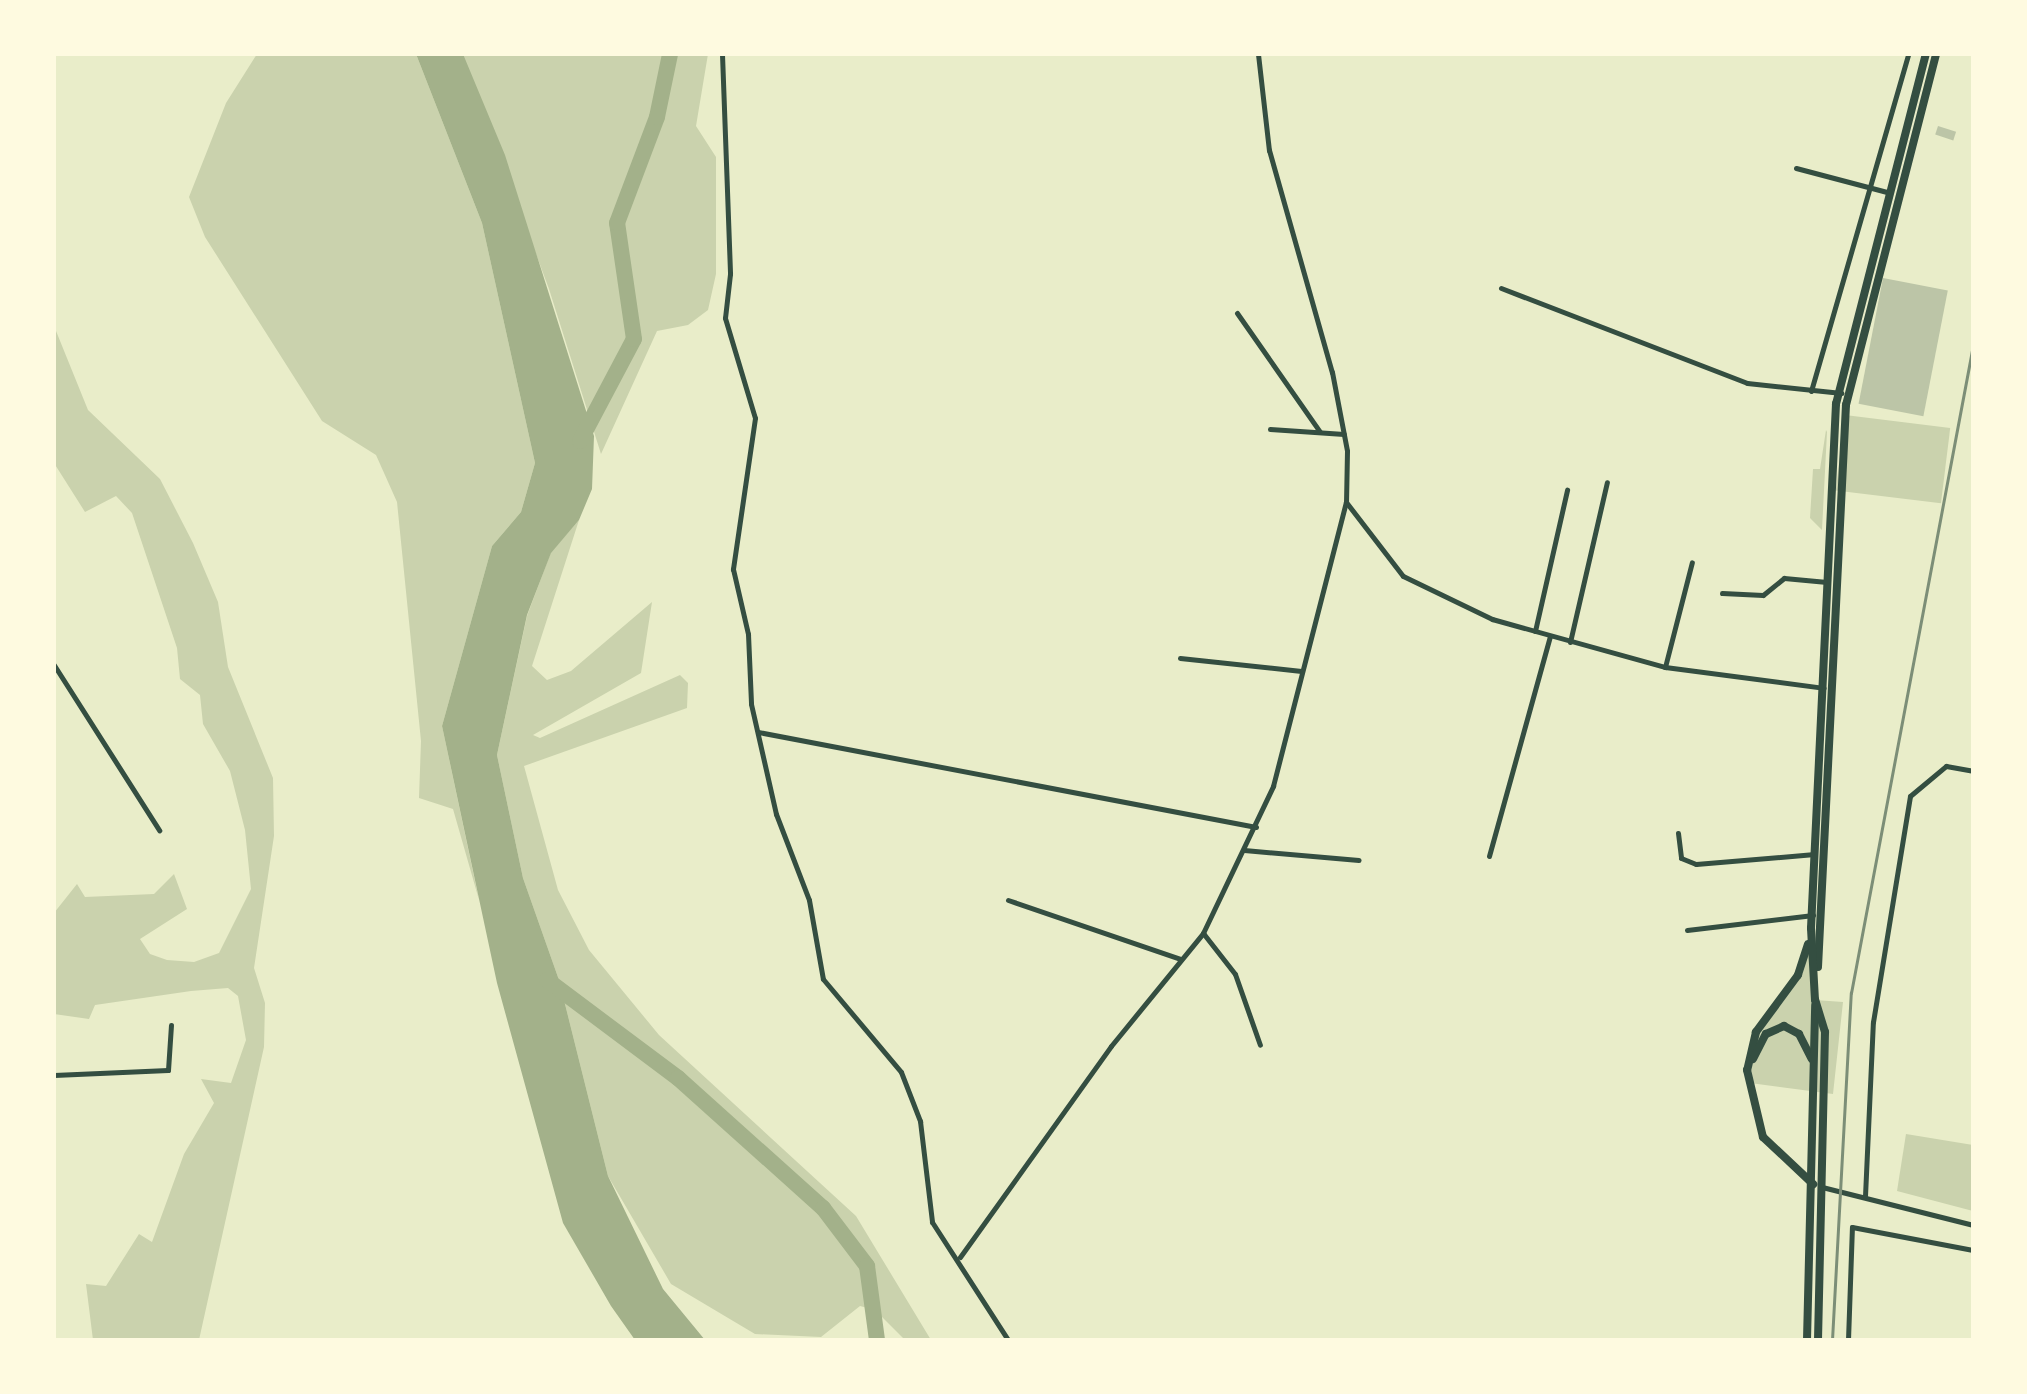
<!DOCTYPE html>
<style>
body{margin:0}
#map{position:relative;width:2027px;height:1394px;overflow:hidden;background:#e9edc9;font-family:Lato,sans-serif}
div>[style]{position:absolute}
.green>*{inset:0;background:#cad2ad;transform-origin:0 0}
.water>*{inset:0;background:#a3b18a}
.river>*{height:16px;margin:-8px;padding:0 8px;transform-origin:8px;border-radius:8px;background:#a3b18a}
.building>*{inset:0;background:#bcc5a7;transform-origin:0 0}
.minor>*{height:5px;margin:-2.5px;padding:0 2.5px;transform-origin:2.5px;border-radius:2.5px;background:#344e41}
.primary>*{height:8px;margin:-4px;padding:0 4px;transform-origin:4px;border-radius:4px;background:#344e41}
.rail>*{height:3px;margin:-1.5px;padding:0 1.5px;transform-origin:1.5px;border-radius:1.5px;background:#7c8e77}
span{translate:-50% -50%;white-space:nowrap;text-align:center;line-height:1.15;-webkit-text-stroke:7px #fefae0;paint-order:stroke}
.frame{position:absolute;inset:0;border:56px solid #fefae0;pointer-events:none}
</style>
<div id="map">
<div class="green">
<i style="clip-path:polygon(257px 54px,416px 54px,482px 223px,535px 463px,521px 512px,492px 546px,442px 726px,479px 900px,453px 809px,419px 798px,421px 741px,397px 502px,376px 455px,322px 421px,205px 237px,189px 197px,226px 103px)"></i>
<i style="clip-path:polygon(462px 54px,708px 54px,696px 126px,716px 157px,716px 274px,708px 310px,688px 325px,657px 331px,601px 454px,549px 289px)"></i>
<i style="clip-path:polygon(54px 326px,88px 410px,160px 479px,193px 543px,218px 602px,228px 667px,273px 778px,274px 836px,254px 968px,265px 1003px,264px 1047px,199px 1340px,93px 1340px,86px 1284px,106px 1286px,139px 1234px,152px 1242px,184px 1154px,214px 1103px,201px 1079px,231px 1083px,246px 1040px,238px 996px,228px 988px,191px 991px,95px 1005px,89px 1019px,54px 1014px,54px 913px,77px 884px,85px 897px,154px 894px,174px 874px,187px 909px,140px 939px,150px 954px,167px 960px,194px 962px,219px 953px,251px 889px,245px 830px,230px 771px,203px 724px,200px 695px,180px 679px,177px 648px,132px 513px,116px 496px,85px 512px,54px 463px)"></i>
<i style="left:1845px;top:415px;width:106px;height:76px;rotate:7deg"></i>
<i style="clip-path:polygon(1826px 430px,1827px 432px,1822px 530px,1810px 518px,1813px 469px,1820px 469px)"></i>
<i style="clip-path:polygon(579px 520px,532px 666px,547px 680px,571px 671px,652px 602px,641px 673px,533px 735px,540px 738px,680px 675px,688px 683px,687px 708px,524px 766px,558px 890px,589px 950px,659px 1035px,856px 1216px,931px 1340px,905px 1340px,875px 1310px,860px 1306px,821px 1337px,755px 1334px,671px 1284px,608px 1176px,559px 980px,523px 878px,497px 755px,527px 616px,551px 552px)"></i>
<i style="clip-path:polygon(1811px 928px,1815px 1000px,1843px 1002px,1833px 1094px,1750px 1083px,1756px 1032px,1798px 975px)"></i>
<i style="clip-path:polygon(1906px 1134px,1973px 1145px,1973px 1211px,1897px 1191px)"></i>
</div>
<div class="water">
<i style="clip-path:polygon(416px 54px,463px 54px,505px 155px,594px 436px,592px 489px,579px 520px,551px 553px,527px 615px,497px 755px,523px 878px,559px 980px,608px 1176px,663px 1289px,705px 1340px,635px 1340px,611px 1306px,563px 1223px,497px 983px,442px 726px,492px 546px,521px 512px,535px 463px,482px 223px)"></i>
</div>
<div class="river">
<i style="left:580px;top:441px;width:115px;rotate:-62.1deg"></i>
<i style="left:634px;top:339px;width:117px;rotate:-98.3deg"></i>
<i style="left:617px;top:223px;width:113px;rotate:-69.3deg"></i>
<i style="left:657px;top:117px;width:64px;rotate:-78.3deg"></i>
<i style="left:547px;top:980px;width:164px;rotate:36.8deg"></i>
<i style="left:678px;top:1078px;width:195px;rotate:41.9deg"></i>
<i style="left:823px;top:1208px;width:73px;rotate:52.8deg"></i>
<i style="left:867px;top:1266px;width:75px;rotate:82.3deg"></i>
</div>
<div class="building">
<i style="left:1938px;top:126px;width:19px;height:9px;rotate:18deg"></i>
<i style="left:1883px;top:278px;width:66px;height:128px;rotate:11deg"></i>
</div>
<div class="minor">
<i style="left:722px;top:54px;width:220px;rotate:87.9deg"></i>
<i style="left:730px;top:274px;width:44px;rotate:96.5deg"></i>
<i style="left:725px;top:318px;width:104px;rotate:73.3deg"></i>
<i style="left:755px;top:418px;width:153px;rotate:98.3deg"></i>
<i style="left:733px;top:569px;width:67px;rotate:77deg"></i>
<i style="left:748px;top:634px;width:70px;rotate:87.5deg"></i>
<i style="left:751px;top:704px;width:113px;rotate:77.2deg"></i>
<i style="left:776px;top:814px;width:92px;rotate:69deg"></i>
<i style="left:809px;top:900px;width:80px;rotate:80deg"></i>
<i style="left:823px;top:979px;width:121px;rotate:50deg"></i>
<i style="left:901px;top:1072px;width:53px;rotate:68.8deg"></i>
<i style="left:920px;top:1121px;width:102px;rotate:83.2deg"></i>
<i style="left:932px;top:1222px;width:140px;rotate:57.2deg"></i>
<i style="left:1258px;top:54px;width:97px;rotate:83.5deg"></i>
<i style="left:1269px;top:150px;width:231px;rotate:74.2deg"></i>
<i style="left:1332px;top:372px;width:80px;rotate:79.2deg"></i>
<i style="left:1347px;top:451px;width:51px;rotate:91.1deg"></i>
<i style="left:1796px;top:168px;width:94px;rotate:14.8deg"></i>
<i style="left:1501px;top:288px;width:264px;rotate:21.1deg"></i>
<i style="left:1747px;top:383px;width:95px;rotate:6.1deg"></i>
<i style="left:1237px;top:313px;width:145px;rotate:55.1deg"></i>
<i style="left:1811px;top:391px;width:351px;rotate:-73.9deg"></i>
<i style="left:1270px;top:429px;width:74px;rotate:3.9deg"></i>
<i style="left:1722px;top:593px;width:41px;rotate:2.8deg"></i>
<i style="left:1763px;top:595px;width:27px;rotate:-39deg"></i>
<i style="left:1784px;top:578px;width:43px;rotate:5.3deg"></i>
<i style="left:1535px;top:631px;width:145px;rotate:-77.2deg"></i>
<i style="left:1570px;top:642px;width:164px;rotate:-77deg"></i>
<i style="left:1180px;top:658px;width:122px;rotate:6.1deg"></i>
<i style="left:54px;top:665px;width:196px;rotate:57.5deg"></i>
<i style="left:1665px;top:667px;width:108px;rotate:-75.6deg"></i>
<i style="left:758px;top:732px;width:507px;rotate:10.8deg"></i>
<i style="left:1678px;top:833px;width:25px;rotate:83deg"></i>
<i style="left:1681px;top:858px;width:16px;rotate:22deg"></i>
<i style="left:1696px;top:864px;width:119px;rotate:-4.8deg"></i>
<i style="left:1244px;top:850px;width:115px;rotate:5deg"></i>
<i style="left:1489px;top:856px;width:228px;rotate:-74.5deg"></i>
<i style="left:1008px;top:900px;width:182px;rotate:18.9deg"></i>
<i style="left:1687px;top:930px;width:127px;rotate:-6.8deg"></i>
<i style="left:1203px;top:933px;width:52px;rotate:52deg"></i>
<i style="left:1235px;top:974px;width:75px;rotate:70.6deg"></i>
<i style="left:54px;top:1075px;width:114px;rotate:-2.5deg"></i>
<i style="left:168px;top:1070px;width:45px;rotate:-86.2deg"></i>
<i style="left:1822px;top:1187px;width:156px;rotate:14.1deg"></i>
<i style="left:1865px;top:1196px;width:174px;rotate:-87.4deg"></i>
<i style="left:1873px;top:1022px;width:229px;rotate:-80.7deg"></i>
<i style="left:1910px;top:796px;width:47px;rotate:-39.8deg"></i>
<i style="left:1946px;top:766px;width:27px;rotate:10deg"></i>
<i style="left:960px;top:1257px;width:259px;rotate:-54.4deg"></i>
<i style="left:1111px;top:1046px;width:146px;rotate:-50.8deg"></i>
<i style="left:1203px;top:933px;width:163px;rotate:-64.5deg"></i>
<i style="left:1273px;top:786px;width:293px;rotate:-75.6deg"></i>
<i style="left:1346px;top:502px;width:93px;rotate:52.4deg"></i>
<i style="left:1403px;top:576px;width:99px;rotate:25.8deg"></i>
<i style="left:1492px;top:619px;width:180px;rotate:15.5deg"></i>
<i style="left:1665px;top:667px;width:160px;rotate:7.5deg"></i>
<i style="left:1848px;top:1340px;width:113px;rotate:-88deg"></i>
<i style="left:1852px;top:1227px;width:123px;rotate:10.8deg"></i>
</div>
<div class="primary">
<i style="left:1808px;top:944px;width:33px;rotate:108deg"></i>
<i style="left:1798px;top:975px;width:71px;rotate:126.4deg"></i>
<i style="left:1756px;top:1032px;width:39px;rotate:103deg"></i>
<i style="left:1747px;top:1070px;width:69px;rotate:76.6deg"></i>
<i style="left:1763px;top:1137px;width:69px;rotate:43.2deg"></i>
<i style="left:1818px;top:967px;width:563px;rotate:-87.15deg"></i>
<i style="left:1846px;top:405px;width:362px;rotate:-75.6deg"></i>
<i style="left:1753px;top:1059px;width:28px;rotate:-63deg"></i>
<i style="left:1766px;top:1034px;width:20px;rotate:-24deg"></i>
<i style="left:1784px;top:1026px;width:17px;rotate:28deg"></i>
<i style="left:1799px;top:1034px;width:28px;rotate:63deg"></i>
<i style="left:1807px;top:1340px;width:335px;rotate:-88.6deg"></i>
<i style="left:1818px;top:1340px;width:308px;rotate:-88.7deg"></i>
<i style="left:1825px;top:1032px;width:34px;rotate:-107deg"></i>
<i style="left:1815px;top:1000px;width:72px;rotate:-93.2deg"></i>
<i style="left:1811px;top:928px;width:525px;rotate:-87.27deg"></i>
<i style="left:1836px;top:404px;width:361px;rotate:-75.6deg"></i>
</div>
<div class="rail">
<i style="left:1832px;top:1340px;width:348px;rotate:-86.9deg"></i>
<i style="left:1851px;top:993px;width:659px;rotate:-79.34deg"></i>
</div>
<div class="frame"></div>
</div>
